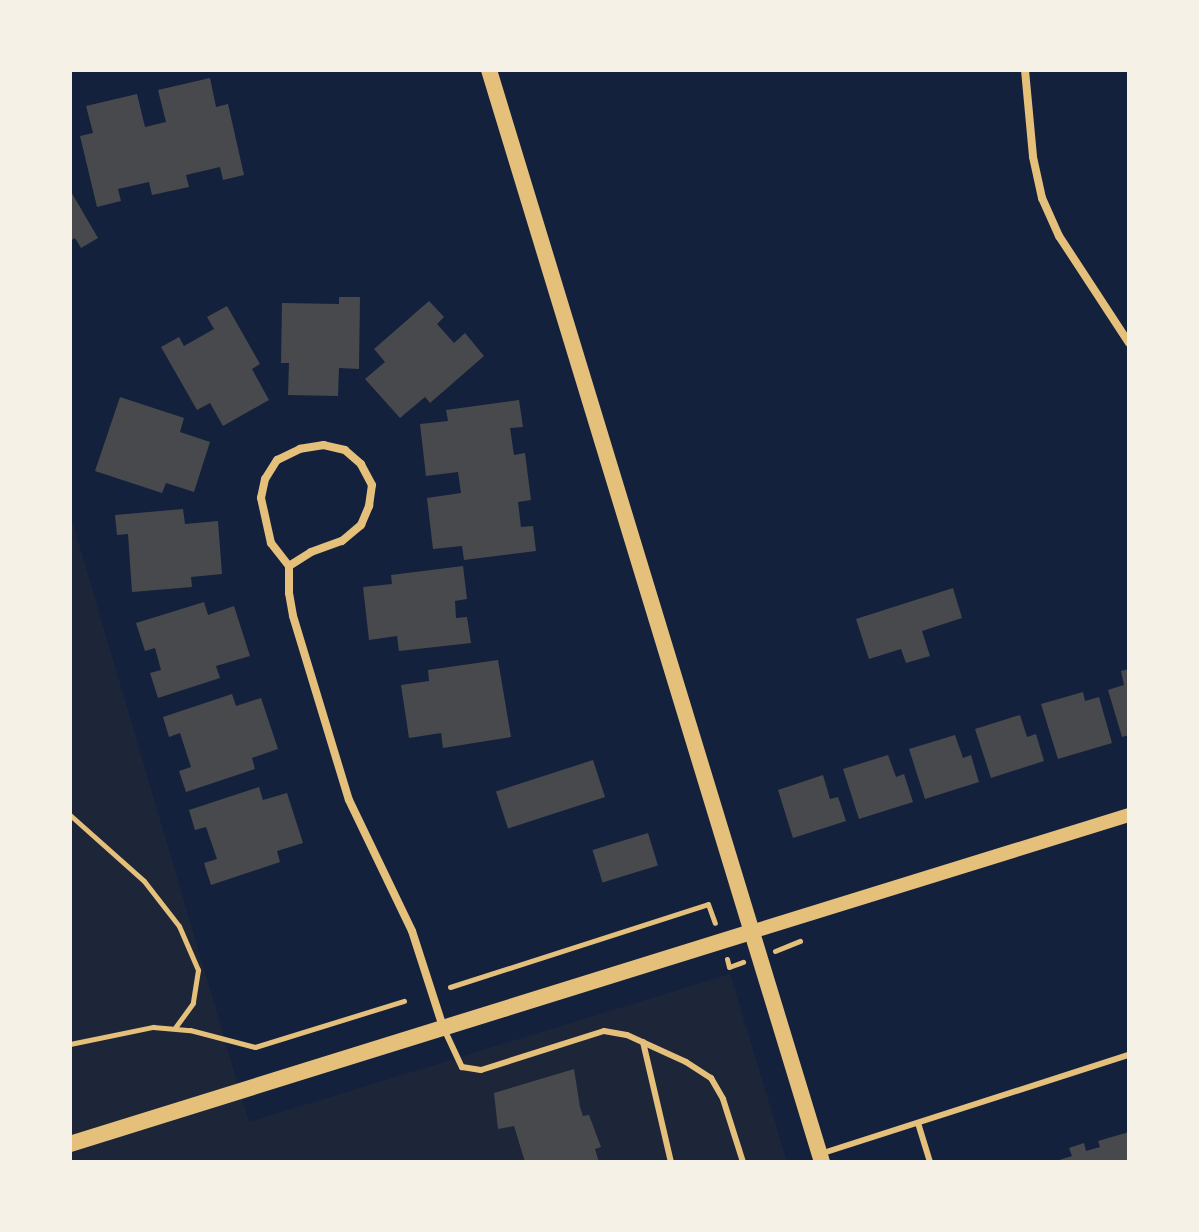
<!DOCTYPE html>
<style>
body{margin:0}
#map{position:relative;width:1199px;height:1232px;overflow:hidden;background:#14213d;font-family:Commissioner,sans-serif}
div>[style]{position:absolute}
.green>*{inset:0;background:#1d2539}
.building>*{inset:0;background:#48494c;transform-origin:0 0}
.path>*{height:5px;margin:-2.5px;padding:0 2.5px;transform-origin:2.5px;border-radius:2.5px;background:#e5c07b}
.service>*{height:6px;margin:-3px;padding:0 3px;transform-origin:3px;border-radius:3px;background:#e5c07b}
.minor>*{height:8px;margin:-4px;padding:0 4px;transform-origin:4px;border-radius:4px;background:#e5c07b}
.tertiary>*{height:14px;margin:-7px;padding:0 7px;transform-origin:7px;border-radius:7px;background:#e5c07b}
.secondary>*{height:16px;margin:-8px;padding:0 8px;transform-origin:8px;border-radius:8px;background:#e5c07b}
span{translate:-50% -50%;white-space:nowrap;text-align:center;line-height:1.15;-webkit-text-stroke:7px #f6f1e7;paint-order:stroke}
.frame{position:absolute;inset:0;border:72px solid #f6f1e7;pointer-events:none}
</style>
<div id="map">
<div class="green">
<i style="clip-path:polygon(70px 514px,249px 1122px,730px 974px,787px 1162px,70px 1162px)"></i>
</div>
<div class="building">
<i style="clip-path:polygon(210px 78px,216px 107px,228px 104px,244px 175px,223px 180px,220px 167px,186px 175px,189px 187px,152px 195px,149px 182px,118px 189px,121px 201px,97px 207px,80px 136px,93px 133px,86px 106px,137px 94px,145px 127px,166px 122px,158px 90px)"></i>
<i style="clip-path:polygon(70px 190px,98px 238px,81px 248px,75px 238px,70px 241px)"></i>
<i style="clip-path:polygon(339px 297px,360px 297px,359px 369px,339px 368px,338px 396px,288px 395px,289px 363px,281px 363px,282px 303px,339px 304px)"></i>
<i style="clip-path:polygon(429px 301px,444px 317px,437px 324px,454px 343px,465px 333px,484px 356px,430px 403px,425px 397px,400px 418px,365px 379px,385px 362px,374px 349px)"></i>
<i style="clip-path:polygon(227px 306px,260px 364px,252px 369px,269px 400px,223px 426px,210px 403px,197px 410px,161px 347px,179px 337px,184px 346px,214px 329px,207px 317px)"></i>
<i style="clip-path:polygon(120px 397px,184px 418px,180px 432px,210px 442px,194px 492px,166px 483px,162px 493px,95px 471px)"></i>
<i style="clip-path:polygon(519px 400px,523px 427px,510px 428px,514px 455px,525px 453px,531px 500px,518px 502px,521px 527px,533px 526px,536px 551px,464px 560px,462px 546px,433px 549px,427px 498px,461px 493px,458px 472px,426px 476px,420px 424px,448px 421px,446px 410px)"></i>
<i style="clip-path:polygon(183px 509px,185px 524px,218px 521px,222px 574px,191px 577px,192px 587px,132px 592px,128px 534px,117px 535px,115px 515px)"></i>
<i style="clip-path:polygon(463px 566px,467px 599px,455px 601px,456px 618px,467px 617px,471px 643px,399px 651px,397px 636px,369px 640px,363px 587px,392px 584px,391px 575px)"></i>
<i style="clip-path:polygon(953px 588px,962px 618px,922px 631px,930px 656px,906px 663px,901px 649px,869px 659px,856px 619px)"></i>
<i style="clip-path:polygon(204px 602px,208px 615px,234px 606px,250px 656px,216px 666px,220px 678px,158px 698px,150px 673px,161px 670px,155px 648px,145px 651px,136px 623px)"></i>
<i style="clip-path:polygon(498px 660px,511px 737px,443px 748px,441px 733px,409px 738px,401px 685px,429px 681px,428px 670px)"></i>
<i style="clip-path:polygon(1129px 669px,1129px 735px,1122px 737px,1108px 690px,1124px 685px,1121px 671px)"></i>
<i style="clip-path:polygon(1083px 692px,1085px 701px,1099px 697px,1112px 743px,1058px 759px,1041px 704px)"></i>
<i style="clip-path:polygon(232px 694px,236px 706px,261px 698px,278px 749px,252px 758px,255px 769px,186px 792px,179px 771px,191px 767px,180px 733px,169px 737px,163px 717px)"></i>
<i style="clip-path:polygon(1020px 715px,1027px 737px,1036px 734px,1044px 761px,991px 778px,975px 729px)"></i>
<i style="clip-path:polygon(955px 735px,963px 758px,971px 755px,979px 782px,925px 799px,909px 749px)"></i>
<i style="clip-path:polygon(888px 755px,896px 777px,904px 774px,913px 802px,859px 819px,843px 769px)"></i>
<i style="left:593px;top:760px;width:39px;height:102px;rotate:72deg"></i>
<i style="clip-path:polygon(823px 775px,830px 799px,838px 797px,846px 821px,793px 838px,778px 790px)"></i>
<i style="clip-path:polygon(259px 787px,263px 800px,287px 793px,303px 843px,277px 851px,280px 862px,211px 885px,204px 863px,217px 859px,206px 827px,195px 830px,189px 810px)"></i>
<i style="left:648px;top:833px;width:34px;height:58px;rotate:73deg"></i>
<i style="clip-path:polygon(574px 1069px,580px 1107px,583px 1116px,589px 1115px,601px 1147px,595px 1149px,599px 1162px,525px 1162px,514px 1126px,498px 1129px,494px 1093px)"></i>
<i style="clip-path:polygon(1129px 1132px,1129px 1162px,1053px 1162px,1072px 1156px,1069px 1148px,1084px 1143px,1086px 1151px,1100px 1147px,1098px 1141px)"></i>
</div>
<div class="path">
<i style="left:70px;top:815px;width:99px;rotate:41.7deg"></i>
<i style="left:144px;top:881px;width:57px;rotate:52.1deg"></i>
<i style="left:179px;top:926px;width:48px;rotate:66.6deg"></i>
<i style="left:198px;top:970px;width:33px;rotate:99deg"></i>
<i style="left:193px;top:1003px;width:31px;rotate:126deg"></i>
<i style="left:775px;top:951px;width:27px;rotate:-22deg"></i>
<i style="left:727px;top:959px;width:8px;rotate:76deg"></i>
<i style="left:729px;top:967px;width:15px;rotate:-20deg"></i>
<i style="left:450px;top:987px;width:271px;rotate:-17.8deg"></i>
<i style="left:708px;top:904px;width:20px;rotate:70deg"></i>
<i style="left:70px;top:1044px;width:85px;rotate:-11.6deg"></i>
<i style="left:153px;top:1027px;width:37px;rotate:5deg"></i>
<i style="left:190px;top:1030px;width:67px;rotate:14.7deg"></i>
<i style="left:255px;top:1047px;width:156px;rotate:-17.2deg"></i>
</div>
<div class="service">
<i style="left:445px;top:1031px;width:40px;rotate:65deg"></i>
<i style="left:462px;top:1067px;width:19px;rotate:9deg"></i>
<i style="left:481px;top:1070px;width:129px;rotate:-17.6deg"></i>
<i style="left:604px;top:1031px;width:23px;rotate:10deg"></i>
<i style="left:627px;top:1035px;width:65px;rotate:24.6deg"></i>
<i style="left:686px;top:1062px;width:30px;rotate:33deg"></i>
<i style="left:711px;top:1078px;width:24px;rotate:60deg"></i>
<i style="left:723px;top:1099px;width:66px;rotate:72.4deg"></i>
<i style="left:643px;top:1042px;width:123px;rotate:76.9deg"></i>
<i style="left:918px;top:1123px;width:41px;rotate:72.9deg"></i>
<i style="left:820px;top:1154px;width:324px;rotate:-17.8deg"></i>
</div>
<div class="minor">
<i style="left:1025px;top:70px;width:87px;rotate:84.7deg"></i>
<i style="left:1033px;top:157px;width:42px;rotate:77.6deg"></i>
<i style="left:1042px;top:198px;width:42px;rotate:65.9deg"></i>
<i style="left:1059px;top:236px;width:128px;rotate:56.8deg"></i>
<i style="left:289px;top:566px;width:26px;rotate:-32deg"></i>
<i style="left:311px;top:552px;width:33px;rotate:-20deg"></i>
<i style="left:342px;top:541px;width:25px;rotate:-40deg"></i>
<i style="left:361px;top:525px;width:21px;rotate:-67deg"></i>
<i style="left:369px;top:506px;width:21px;rotate:-82deg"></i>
<i style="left:372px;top:485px;width:24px;rotate:-118deg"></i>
<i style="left:361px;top:464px;width:21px;rotate:-139deg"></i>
<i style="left:345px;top:450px;width:22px;rotate:-167deg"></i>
<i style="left:324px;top:445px;width:24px;rotate:171deg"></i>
<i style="left:300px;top:449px;width:25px;rotate:154deg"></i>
<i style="left:277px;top:460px;width:22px;rotate:122deg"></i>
<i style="left:265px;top:479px;width:19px;rotate:102deg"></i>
<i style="left:261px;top:498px;width:46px;rotate:77.5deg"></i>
<i style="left:271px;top:543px;width:29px;rotate:52deg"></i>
<i style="left:289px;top:566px;width:27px;rotate:90deg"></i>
<i style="left:289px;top:593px;width:23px;rotate:80deg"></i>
<i style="left:293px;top:616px;width:192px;rotate:73.1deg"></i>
<i style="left:349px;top:800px;width:145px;rotate:64.3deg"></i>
<i style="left:412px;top:931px;width:101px;rotate:72.1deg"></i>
</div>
<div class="tertiary">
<i style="left:751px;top:932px;width:396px;rotate:-17.2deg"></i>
</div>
<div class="secondary">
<i style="left:489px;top:70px;width:1142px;rotate:73.04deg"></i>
<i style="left:70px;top:1144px;width:713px;rotate:-17.29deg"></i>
</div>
<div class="frame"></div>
</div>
